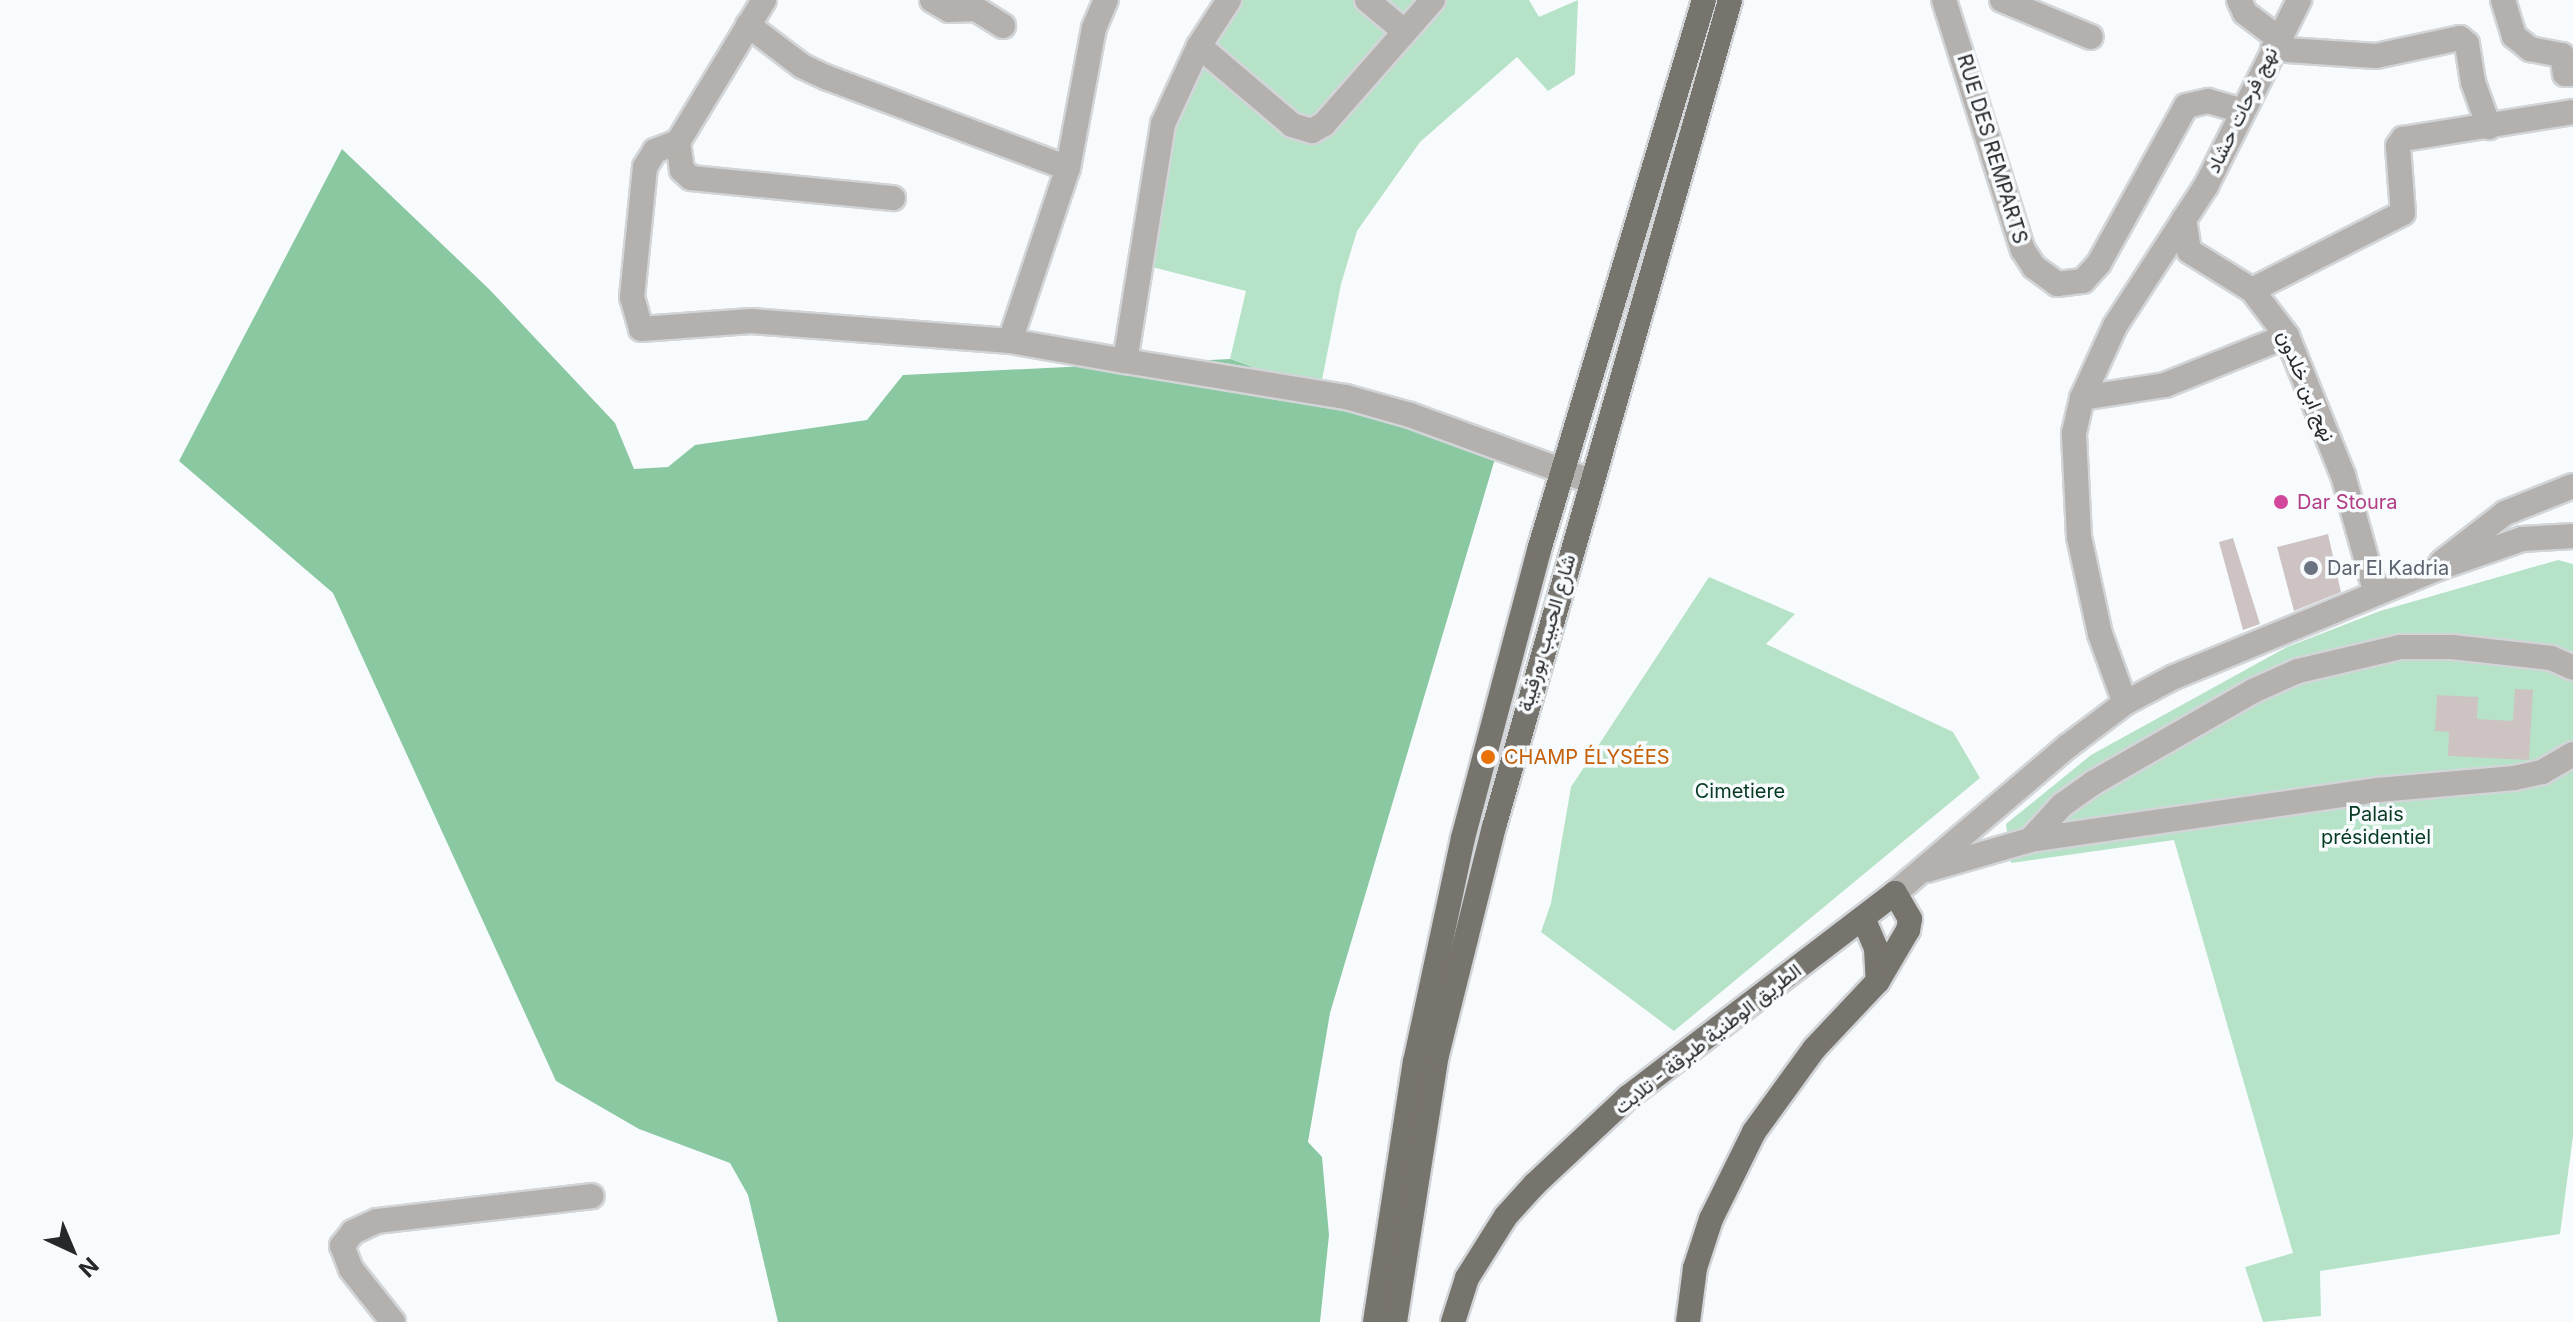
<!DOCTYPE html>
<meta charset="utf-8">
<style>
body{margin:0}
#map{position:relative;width:2573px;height:1322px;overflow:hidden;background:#f8fbfe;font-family:Inter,Vazirmatn,sans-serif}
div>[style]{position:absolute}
.green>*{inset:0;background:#b6e3c7}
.forest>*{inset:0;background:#8ac8a2}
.building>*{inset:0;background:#cec3c3}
.roads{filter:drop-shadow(2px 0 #d2d5d8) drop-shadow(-2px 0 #d2d5d8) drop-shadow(0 2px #d2d5d8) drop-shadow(0 -2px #d2d5d8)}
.minor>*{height:24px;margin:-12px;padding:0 12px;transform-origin:12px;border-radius:12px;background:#b3b0ad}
.major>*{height:24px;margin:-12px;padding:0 12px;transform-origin:12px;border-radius:12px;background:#77736d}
.dots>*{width:22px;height:22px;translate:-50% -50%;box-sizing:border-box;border:4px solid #f8fbfe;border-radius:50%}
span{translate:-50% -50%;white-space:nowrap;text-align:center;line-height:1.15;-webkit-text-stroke:7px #f8fbfe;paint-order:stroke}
.street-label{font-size:20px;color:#26282b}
.hotel-label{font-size:20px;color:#b23c85}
.left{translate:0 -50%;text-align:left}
.worship-label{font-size:20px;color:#5b616d}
.food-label{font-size:20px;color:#c56008}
.park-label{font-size:20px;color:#063a22}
.north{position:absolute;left:32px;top:1210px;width:80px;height:80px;-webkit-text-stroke:6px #f8fbfe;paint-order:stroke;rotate:136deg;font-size:22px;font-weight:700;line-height:32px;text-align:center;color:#26282b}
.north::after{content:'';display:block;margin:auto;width:28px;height:36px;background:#26282b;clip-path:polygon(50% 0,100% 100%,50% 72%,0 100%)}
</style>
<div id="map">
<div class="green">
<i style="clip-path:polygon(1214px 0,1529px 0,1539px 17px,1578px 0,1575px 74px,1548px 91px,1517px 57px,1420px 142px,1357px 231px,1341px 284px,1320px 390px,1230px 359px,1246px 291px,1152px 267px,1170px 125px,1201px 55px)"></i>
<i style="clip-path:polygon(2558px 560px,2573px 564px,2573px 1136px,2560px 1234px,2320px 1271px,2321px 1316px,2263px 1322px,2245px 1267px,2293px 1253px,2174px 840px,2011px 863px,2006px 824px,2091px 755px,2287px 647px,2380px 611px)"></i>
<i style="clip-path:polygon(1709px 577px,1795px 614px,1766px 644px,1953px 732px,1980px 778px,1674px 1031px,1541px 932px,1551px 903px,1571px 787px)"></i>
</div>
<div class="forest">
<i style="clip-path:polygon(342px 149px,489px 289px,615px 423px,634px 469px,668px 467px,695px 445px,867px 420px,903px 375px,1230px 359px,1497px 452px,1330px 1013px,1308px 1142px,1322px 1157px,1329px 1235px,1320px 1322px,778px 1322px,748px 1195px,730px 1163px,639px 1129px,556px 1081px,333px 593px,179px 461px)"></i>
</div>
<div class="building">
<i style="clip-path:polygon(2328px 534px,2341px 592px,2294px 611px,2277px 547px)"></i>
<i style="clip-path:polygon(2233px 538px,2260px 624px,2243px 630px,2219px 542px)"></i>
<i style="clip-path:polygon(2515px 689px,2533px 690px,2529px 760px,2448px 756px,2449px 732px,2435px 731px,2437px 695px,2478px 697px,2477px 719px,2513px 721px)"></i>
</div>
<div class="roads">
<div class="minor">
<i style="left:764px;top:0;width:166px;rotate:121.2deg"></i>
<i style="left:678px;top:142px;width:28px;rotate:82deg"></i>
<i style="left:682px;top:170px;width:12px;rotate:42deg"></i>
<i style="left:691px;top:178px;width:203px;rotate:5.7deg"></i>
<i style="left:932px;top:0;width:20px;rotate:30deg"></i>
<i style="left:949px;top:10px;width:27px;rotate:-2deg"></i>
<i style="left:976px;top:9px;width:32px;rotate:32deg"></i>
<i style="left:1229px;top:0;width:55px;rotate:123.1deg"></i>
<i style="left:1199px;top:46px;width:86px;rotate:114.8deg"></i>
<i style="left:1163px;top:124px;width:240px;rotate:99.1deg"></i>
<i style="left:1125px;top:361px;width:224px;rotate:9.3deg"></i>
<i style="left:1346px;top:397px;width:66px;rotate:15.7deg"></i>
<i style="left:1410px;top:415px;width:192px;rotate:20.1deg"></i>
<i style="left:1367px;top:0;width:48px;rotate:40deg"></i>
<i style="left:1944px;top:0;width:262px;rotate:72.5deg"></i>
<i style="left:2023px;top:250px;width:20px;rotate:57deg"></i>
<i style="left:2034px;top:267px;width:29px;rotate:36deg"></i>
<i style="left:2057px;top:284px;width:26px;rotate:-7deg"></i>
<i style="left:2083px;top:281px;width:24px;rotate:-48deg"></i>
<i style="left:2099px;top:263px;width:179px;rotate:-61deg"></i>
<i style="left:2186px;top:106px;width:23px;rotate:-13deg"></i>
<i style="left:2208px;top:101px;width:35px;rotate:16deg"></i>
<i style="left:2002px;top:0;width:96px;rotate:22.6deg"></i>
<i style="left:2239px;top:0;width:14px;rotate:65deg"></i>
<i style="left:2245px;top:13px;width:40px;rotate:37deg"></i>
<i style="left:2503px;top:0;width:38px;rotate:73deg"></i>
<i style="left:2514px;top:36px;width:21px;rotate:39deg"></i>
<i style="left:2530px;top:49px;width:33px;rotate:11deg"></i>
<i style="left:2562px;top:55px;width:19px;rotate:81deg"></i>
<i style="left:2565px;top:74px;width:8px"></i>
<i style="left:748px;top:25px;width:68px;rotate:37.2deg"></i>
<i style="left:802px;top:66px;width:29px;rotate:25deg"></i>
<i style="left:828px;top:78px;width:256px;rotate:20.6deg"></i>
<i style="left:1199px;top:46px;width:122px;rotate:40.3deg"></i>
<i style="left:1292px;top:125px;width:21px;rotate:17deg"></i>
<i style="left:1312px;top:131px;width:14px;rotate:-30deg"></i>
<i style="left:1324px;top:124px;width:165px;rotate:-48.7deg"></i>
<i style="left:2273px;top:49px;width:103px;rotate:3.9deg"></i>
<i style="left:2376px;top:56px;width:86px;rotate:-12.1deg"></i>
<i style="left:2460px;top:38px;width:9px;rotate:41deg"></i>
<i style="left:2467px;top:44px;width:38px;rotate:81deg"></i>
<i style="left:2473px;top:82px;width:48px;rotate:70.4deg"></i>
<i style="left:678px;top:142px;width:25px;rotate:159deg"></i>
<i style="left:655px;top:151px;width:19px;rotate:122deg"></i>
<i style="left:645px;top:167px;width:131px;rotate:95.7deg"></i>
<i style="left:632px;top:297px;width:33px;rotate:74deg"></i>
<i style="left:641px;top:329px;width:110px;rotate:-4.2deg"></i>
<i style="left:751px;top:321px;width:260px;rotate:4.4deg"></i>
<i style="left:1010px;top:341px;width:182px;rotate:-71.5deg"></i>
<i style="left:1068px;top:168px;width:142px;rotate:-79.5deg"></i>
<i style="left:1094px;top:28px;width:30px;rotate:-67deg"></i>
<i style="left:2184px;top:219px;width:32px;rotate:81deg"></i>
<i style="left:2189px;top:251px;width:74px;rotate:31.8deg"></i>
<i style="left:2252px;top:290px;width:58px;rotate:52.7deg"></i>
<i style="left:2287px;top:336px;width:150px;rotate:68.1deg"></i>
<i style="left:2343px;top:475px;width:123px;rotate:74.5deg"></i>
<i style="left:2252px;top:290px;width:169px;rotate:-27deg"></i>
<i style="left:2403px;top:213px;width:67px;rotate:-94.3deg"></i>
<i style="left:2398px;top:146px;width:9px;rotate:-54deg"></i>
<i style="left:2403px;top:139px;width:172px;rotate:-9deg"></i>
<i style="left:1010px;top:341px;width:117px;rotate:9.9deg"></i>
<i style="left:2082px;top:398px;width:84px;rotate:-8.9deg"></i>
<i style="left:2165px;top:385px;width:131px;rotate:-21.9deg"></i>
<i style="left:2442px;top:562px;width:80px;rotate:-37.9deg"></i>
<i style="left:2505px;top:513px;width:73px;rotate:-21.7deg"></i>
<i style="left:2125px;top:703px;width:73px;rotate:-109.9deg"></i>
<i style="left:2100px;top:634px;width:99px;rotate:-102.2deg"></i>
<i style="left:2079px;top:537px;width:104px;rotate:-92.8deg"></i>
<i style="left:2074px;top:433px;width:36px;rotate:-77deg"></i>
<i style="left:2082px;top:398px;width:79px;rotate:-65.4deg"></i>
<i style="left:2115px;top:326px;width:167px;rotate:-57deg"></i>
<i style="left:2206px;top:186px;width:208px;rotate:-63.4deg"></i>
<i style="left:2030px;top:840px;width:47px;rotate:-47.6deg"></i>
<i style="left:2062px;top:805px;width:38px;rotate:-35deg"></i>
<i style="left:2093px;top:783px;width:185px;rotate:-29.9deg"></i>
<i style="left:2253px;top:691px;width:49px;rotate:-24deg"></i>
<i style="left:2298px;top:671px;width:105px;rotate:-13.2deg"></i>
<i style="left:2400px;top:647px;width:52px"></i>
<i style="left:2452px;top:647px;width:100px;rotate:6.3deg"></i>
<i style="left:2551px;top:658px;width:24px;rotate:24deg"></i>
<i style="left:1927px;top:870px;width:107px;rotate:-16.2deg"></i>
<i style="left:2030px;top:840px;width:352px;rotate:-8.2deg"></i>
<i style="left:2378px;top:790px;width:137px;rotate:-5deg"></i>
<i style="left:2514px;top:778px;width:29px;rotate:-12deg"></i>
<i style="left:2542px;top:772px;width:36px;rotate:-30deg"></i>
<i style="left:1895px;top:893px;width:227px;rotate:-40.4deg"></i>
<i style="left:2068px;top:746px;width:71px;rotate:-37deg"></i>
<i style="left:2125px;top:703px;width:55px;rotate:-28deg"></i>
<i style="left:2174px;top:677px;width:283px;rotate:-22.4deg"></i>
<i style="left:2436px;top:569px;width:91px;rotate:-19.2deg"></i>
<i style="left:2522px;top:539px;width:51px;rotate:-3.4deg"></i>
<i style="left:393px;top:1322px;width:68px;rotate:-128.4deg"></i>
<i style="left:351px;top:1269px;width:25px;rotate:-111deg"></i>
<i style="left:342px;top:1246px;width:18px;rotate:-52deg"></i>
<i style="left:353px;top:1232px;width:26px;rotate:-25deg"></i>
<i style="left:377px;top:1221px;width:216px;rotate:-6.6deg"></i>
</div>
<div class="major">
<i style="left:1864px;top:920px;width:30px;rotate:67deg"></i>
<i style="left:1876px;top:948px;width:33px;rotate:87deg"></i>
<i style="left:1375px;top:1322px;width:263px;rotate:-81.3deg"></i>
<i style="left:1415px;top:1062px;width:229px;rotate:-77.9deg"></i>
<i style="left:1463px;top:838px;width:298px;rotate:-75.2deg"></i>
<i style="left:1539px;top:550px;width:574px;rotate:-73.3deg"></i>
<i style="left:1395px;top:1322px;width:270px;rotate:-81.1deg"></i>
<i style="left:1437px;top:1055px;width:235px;rotate:-76deg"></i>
<i style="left:1494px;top:827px;width:860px;rotate:-74.07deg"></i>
<i style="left:1453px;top:1322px;width:46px;rotate:-72.3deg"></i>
<i style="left:1467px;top:1278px;width:73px;rotate:-57.8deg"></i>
<i style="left:1506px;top:1216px;width:43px;rotate:-47.8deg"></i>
<i style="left:1535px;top:1184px;width:127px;rotate:-43.1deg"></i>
<i style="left:1628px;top:1097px;width:336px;rotate:-37.4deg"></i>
<i style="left:1895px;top:893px;width:30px;rotate:60deg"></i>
<i style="left:1910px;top:919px;width:11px;rotate:100deg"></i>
<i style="left:1908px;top:930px;width:59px;rotate:120.5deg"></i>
<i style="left:1878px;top:981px;width:93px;rotate:133.3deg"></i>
<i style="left:1814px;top:1049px;width:102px;rotate:125.9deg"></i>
<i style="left:1754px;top:1132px;width:97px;rotate:116.3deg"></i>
<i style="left:1711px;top:1219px;width:52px;rotate:108.1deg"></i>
<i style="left:1695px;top:1268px;width:54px;rotate:97.4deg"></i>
</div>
</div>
<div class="dots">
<i style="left:2281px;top:502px;background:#d1479c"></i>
<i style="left:2311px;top:568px;background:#6b7280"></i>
<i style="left:1488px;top:757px;background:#e8710a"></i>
</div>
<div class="street-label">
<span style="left:2242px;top:110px;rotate:-64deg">نهج فرحات حشاد</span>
<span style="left:1992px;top:149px;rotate:73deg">RUE DES REMPARTS</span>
<span style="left:2306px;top:386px;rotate:67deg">نهج ابن خلدون</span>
<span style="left:1547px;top:633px;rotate:-74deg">شارع الحبيب بورقيبة</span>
<span style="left:1708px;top:1039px;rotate:-38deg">الطريق الوطنية طبرقة - تلابت</span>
</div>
<div class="hotel-label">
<span class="left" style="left:2297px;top:502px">Dar Stoura</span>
</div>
<div class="worship-label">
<span class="left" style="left:2327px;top:568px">Dar El Kadria</span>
</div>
<div class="food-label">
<span class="left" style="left:1504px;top:757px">CHAMP ÉLYSÉES</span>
</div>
<div class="park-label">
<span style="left:1740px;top:791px">Cimetiere</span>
<span style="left:2376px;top:826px">Palais<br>présidentiel</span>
</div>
<div class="north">N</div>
</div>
